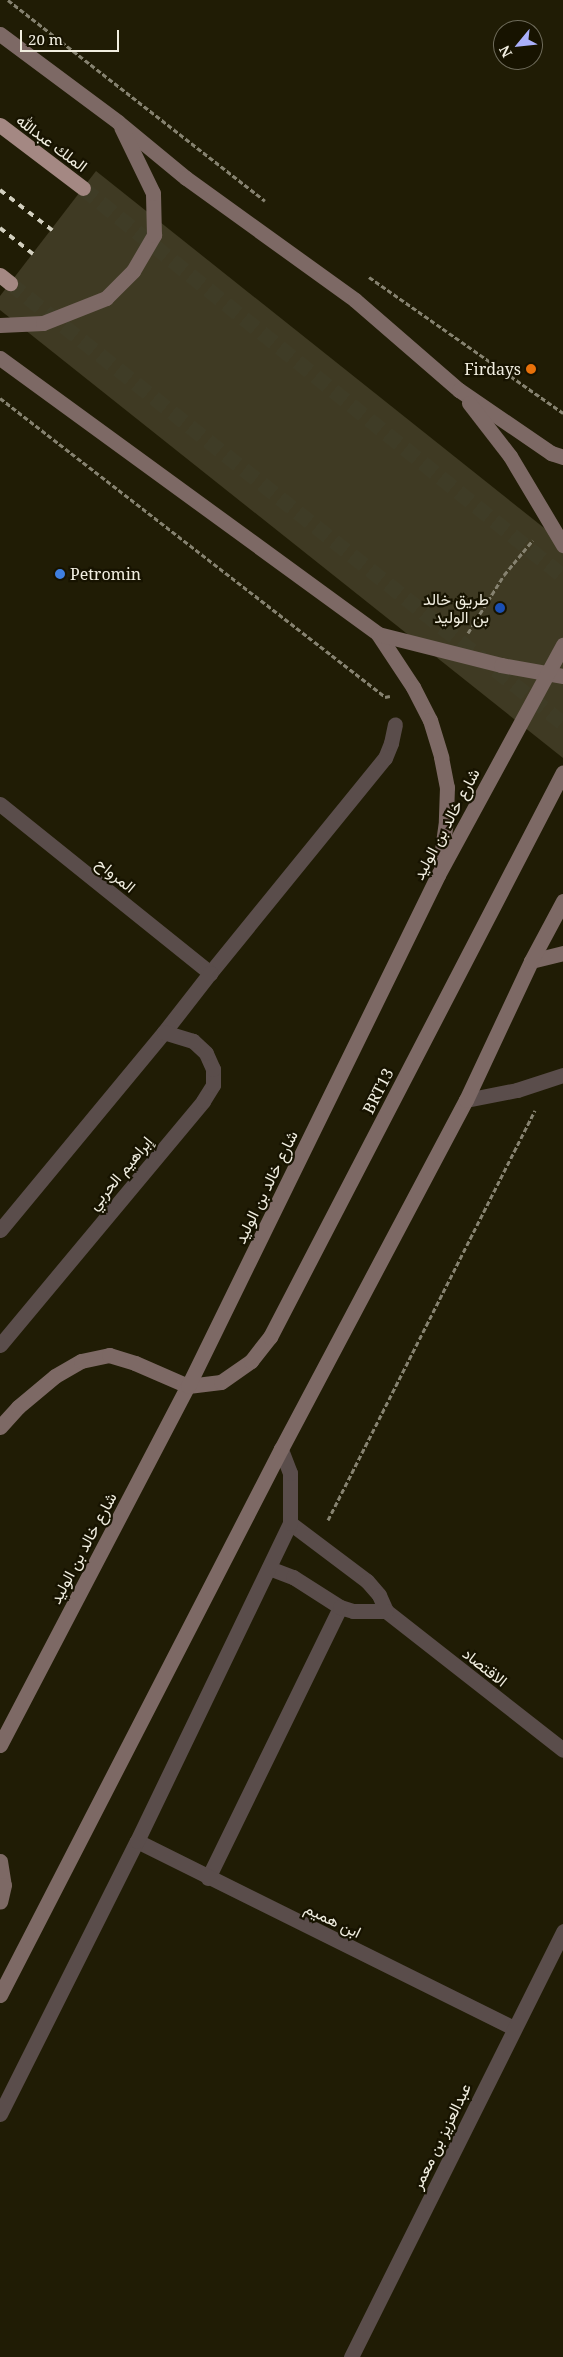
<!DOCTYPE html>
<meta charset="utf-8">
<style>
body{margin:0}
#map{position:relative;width:563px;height:2357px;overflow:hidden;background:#201c05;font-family:"Noto Serif",Vazirmatn,serif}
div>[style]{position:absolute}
.building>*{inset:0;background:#3f3a23}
.trunk-tunnel>*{height:15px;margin-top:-7.5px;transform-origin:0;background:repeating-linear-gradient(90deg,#3f3c26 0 15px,transparent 0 23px)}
.path>*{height:3px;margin-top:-1.5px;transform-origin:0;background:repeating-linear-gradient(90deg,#868270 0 5px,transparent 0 7.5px)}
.service>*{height:15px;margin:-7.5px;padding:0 7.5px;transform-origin:7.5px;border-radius:7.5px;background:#5a4d4b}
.minor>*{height:15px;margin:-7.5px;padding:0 7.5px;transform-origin:7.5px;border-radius:7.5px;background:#5a4d4b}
.secondary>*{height:15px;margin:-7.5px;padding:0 7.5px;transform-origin:7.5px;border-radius:7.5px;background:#7d6965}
.trunk>*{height:15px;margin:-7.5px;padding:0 7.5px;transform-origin:7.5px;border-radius:7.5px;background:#a48883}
.rail>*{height:4px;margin-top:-2px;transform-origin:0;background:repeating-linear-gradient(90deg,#d2cfbf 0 6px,transparent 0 12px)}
.dots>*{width:14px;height:14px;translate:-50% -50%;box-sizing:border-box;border:2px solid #171300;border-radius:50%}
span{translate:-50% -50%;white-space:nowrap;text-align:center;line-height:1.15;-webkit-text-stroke:4.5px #171300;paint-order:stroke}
.street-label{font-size:16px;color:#f1eee0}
.poi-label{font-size:16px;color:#f1eee0}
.right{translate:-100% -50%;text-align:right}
.left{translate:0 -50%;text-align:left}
.north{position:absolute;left:493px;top:20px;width:50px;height:50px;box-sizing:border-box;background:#171300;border:1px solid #6e6b5a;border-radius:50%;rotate:242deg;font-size:14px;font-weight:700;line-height:20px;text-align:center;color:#f1eee0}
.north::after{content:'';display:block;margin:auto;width:18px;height:22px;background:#aab0fb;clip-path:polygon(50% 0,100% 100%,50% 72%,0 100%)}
.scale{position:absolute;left:20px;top:30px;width:99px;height:22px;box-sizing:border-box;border:2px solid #f1eee0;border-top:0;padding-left:6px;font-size:15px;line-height:18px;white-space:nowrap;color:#f1eee0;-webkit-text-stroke:4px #171300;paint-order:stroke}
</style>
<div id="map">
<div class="building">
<i style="clip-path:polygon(96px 171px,563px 543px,563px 758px,0 310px,0 296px)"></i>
</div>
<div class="trunk-tunnel">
<i style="left:83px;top:188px;width:617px;rotate:38.95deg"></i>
<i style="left:10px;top:283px;width:707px;rotate:38.51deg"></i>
</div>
<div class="path">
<i style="left:8px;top:0;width:326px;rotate:38deg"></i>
<i style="left:369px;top:277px;width:237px;rotate:35deg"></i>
<i style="left:0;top:398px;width:487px;rotate:37.8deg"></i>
<i style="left:385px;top:697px;width:5px;rotate:-11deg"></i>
<i style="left:468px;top:633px;width:68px;rotate:-58.2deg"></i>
<i style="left:504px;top:575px;width:45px;rotate:-50.4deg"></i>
<i style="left:328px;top:1520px;width:459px;rotate:-63.2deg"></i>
</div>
<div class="service">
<i style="left:210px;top:973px;width:277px;rotate:-50.9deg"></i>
<i style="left:385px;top:758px;width:16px;rotate:-68deg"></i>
<i style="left:391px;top:743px;width:19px;rotate:-78deg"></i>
<i style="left:466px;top:1100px;width:52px;rotate:-11.1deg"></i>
<i style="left:517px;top:1090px;width:48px;rotate:-18.1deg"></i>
<i style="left:208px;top:1878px;width:301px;rotate:-64deg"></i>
</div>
<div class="minor">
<i style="left:0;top:804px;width:270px;rotate:38.8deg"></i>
<i style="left:210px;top:973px;width:75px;rotate:127.9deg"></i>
<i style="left:164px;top:1032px;width:257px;rotate:129.6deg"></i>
<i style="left:0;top:1345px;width:317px;rotate:-50.2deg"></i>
<i style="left:203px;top:1101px;width:19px;rotate:-58deg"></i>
<i style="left:213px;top:1085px;width:16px;rotate:-90deg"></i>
<i style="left:213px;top:1069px;width:17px;rotate:-114deg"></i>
<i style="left:206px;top:1053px;width:18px;rotate:-137deg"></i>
<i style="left:193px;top:1041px;width:30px;rotate:-163deg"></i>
<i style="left:290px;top:1523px;width:96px;rotate:37deg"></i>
<i style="left:367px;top:1581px;width:18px;rotate:49deg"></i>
<i style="left:379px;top:1595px;width:17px;rotate:66deg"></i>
<i style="left:386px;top:1611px;width:225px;rotate:38.1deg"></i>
<i style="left:269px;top:1568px;width:26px;rotate:21deg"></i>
<i style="left:293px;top:1577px;width:56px;rotate:32.6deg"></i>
<i style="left:340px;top:1607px;width:14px;rotate:17deg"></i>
<i style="left:353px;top:1611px;width:33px"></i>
<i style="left:137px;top:1841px;width:421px;rotate:26.4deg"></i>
<i style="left:0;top:2114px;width:305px;rotate:-63.4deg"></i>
<i style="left:137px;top:1841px;width:353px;rotate:-64.3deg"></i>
<i style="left:290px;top:1523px;width:50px;rotate:-90deg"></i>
<i style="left:290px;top:1473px;width:26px;rotate:-111deg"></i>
<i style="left:351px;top:2357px;width:476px;rotate:-63.5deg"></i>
</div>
<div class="secondary">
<i style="left:0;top:34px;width:147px;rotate:36.7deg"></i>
<i style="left:118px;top:122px;width:88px;rotate:39.5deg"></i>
<i style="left:186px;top:178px;width:208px;rotate:35.8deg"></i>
<i style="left:355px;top:300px;width:138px;rotate:40.9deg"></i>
<i style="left:459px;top:390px;width:112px;rotate:34.4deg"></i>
<i style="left:551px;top:453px;width:13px;rotate:18deg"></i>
<i style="left:0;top:325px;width:43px;rotate:-2.7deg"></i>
<i style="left:43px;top:323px;width:68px;rotate:-21.6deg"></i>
<i style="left:106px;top:298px;width:38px;rotate:-45deg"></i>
<i style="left:133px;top:271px;width:42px;rotate:-59.7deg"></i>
<i style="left:154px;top:235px;width:42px;rotate:-91.4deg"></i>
<i style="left:153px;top:193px;width:73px;rotate:-115.9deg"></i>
<i style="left:0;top:358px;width:468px;rotate:36.1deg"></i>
<i style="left:378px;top:634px;width:64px;rotate:56.6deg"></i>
<i style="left:413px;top:687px;width:37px;rotate:63deg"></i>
<i style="left:430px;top:720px;width:39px;rotate:73deg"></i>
<i style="left:441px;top:757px;width:31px;rotate:79deg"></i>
<i style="left:447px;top:787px;width:34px;rotate:92deg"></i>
<i style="left:446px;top:821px;width:43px;rotate:97.9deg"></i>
<i style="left:469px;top:403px;width:67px;rotate:52.3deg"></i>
<i style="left:510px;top:456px;width:104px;rotate:59.2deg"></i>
<i style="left:378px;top:634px;width:127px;rotate:14.1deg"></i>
<i style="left:501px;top:665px;width:63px;rotate:10.1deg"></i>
<i style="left:531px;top:961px;width:33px;rotate:-14deg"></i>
<i style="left:0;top:1427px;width:27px;rotate:-48deg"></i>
<i style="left:18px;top:1407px;width:48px;rotate:-40deg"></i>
<i style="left:55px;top:1376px;width:30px;rotate:-30deg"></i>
<i style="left:81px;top:1361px;width:29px;rotate:-12deg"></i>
<i style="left:109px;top:1355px;width:27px;rotate:17deg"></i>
<i style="left:135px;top:1363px;width:58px;rotate:23.5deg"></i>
<i style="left:188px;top:1386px;width:33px;rotate:-7deg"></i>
<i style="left:221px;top:1382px;width:37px;rotate:-35deg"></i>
<i style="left:251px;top:1361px;width:31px;rotate:-52deg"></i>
<i style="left:270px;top:1337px;width:636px;rotate:-62.59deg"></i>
<i style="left:0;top:1745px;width:405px;rotate:-62.4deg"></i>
<i style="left:188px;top:1386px;width:569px;rotate:-63.93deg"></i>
<i style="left:438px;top:875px;width:262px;rotate:-61.5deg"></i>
<i style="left:0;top:1861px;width:24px;rotate:81deg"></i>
<i style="left:4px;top:1885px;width:17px;rotate:103deg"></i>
<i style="left:0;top:1995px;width:614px;rotate:-62.77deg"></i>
<i style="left:281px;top:1449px;width:395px;rotate:-62.1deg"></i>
<i style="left:466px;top:1100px;width:153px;rotate:-64.9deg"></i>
<i style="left:531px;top:961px;width:68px;rotate:-61.9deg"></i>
</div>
<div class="trunk">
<i style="left:0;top:125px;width:104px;rotate:37.2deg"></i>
<i style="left:0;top:275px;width:13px;rotate:39deg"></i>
</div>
<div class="rail">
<i style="left:0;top:190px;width:66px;rotate:37.6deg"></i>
<i style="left:0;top:228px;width:42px;rotate:38.2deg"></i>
</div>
<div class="dots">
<i style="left:531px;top:369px;background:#e8710a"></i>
<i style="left:60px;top:574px;background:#3f7fe0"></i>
<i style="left:500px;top:608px;background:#1a4fb4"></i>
</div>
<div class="street-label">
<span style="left:52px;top:143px;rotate:37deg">الملك عبدالله</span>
<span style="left:446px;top:824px;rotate:-62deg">شارع خالد بن الوليد</span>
<span style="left:116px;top:875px;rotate:39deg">المرواح</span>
<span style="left:378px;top:1091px;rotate:-63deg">BRT13</span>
<span style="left:120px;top:1173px;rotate:-50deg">إبراهيم الحربي</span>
<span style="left:266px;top:1187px;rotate:-64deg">شارع خالد بن الوليد</span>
<span style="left:83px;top:1548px;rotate:-62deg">شارع خالد بن الوليد</span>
<span style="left:485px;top:1667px;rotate:38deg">الاقتصاد</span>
<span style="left:333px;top:1920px;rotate:26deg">ابن هميم</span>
<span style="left:441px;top:2136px;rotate:-64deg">عبدالعزيز بن معمر</span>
</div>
<div class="poi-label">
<span class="right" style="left:521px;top:369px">Firdays</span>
<span class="left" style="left:70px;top:574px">Petromin</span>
<span class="right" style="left:489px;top:608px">طريق خالد<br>بن الوليد</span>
</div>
<div class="north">N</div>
<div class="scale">20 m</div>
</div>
